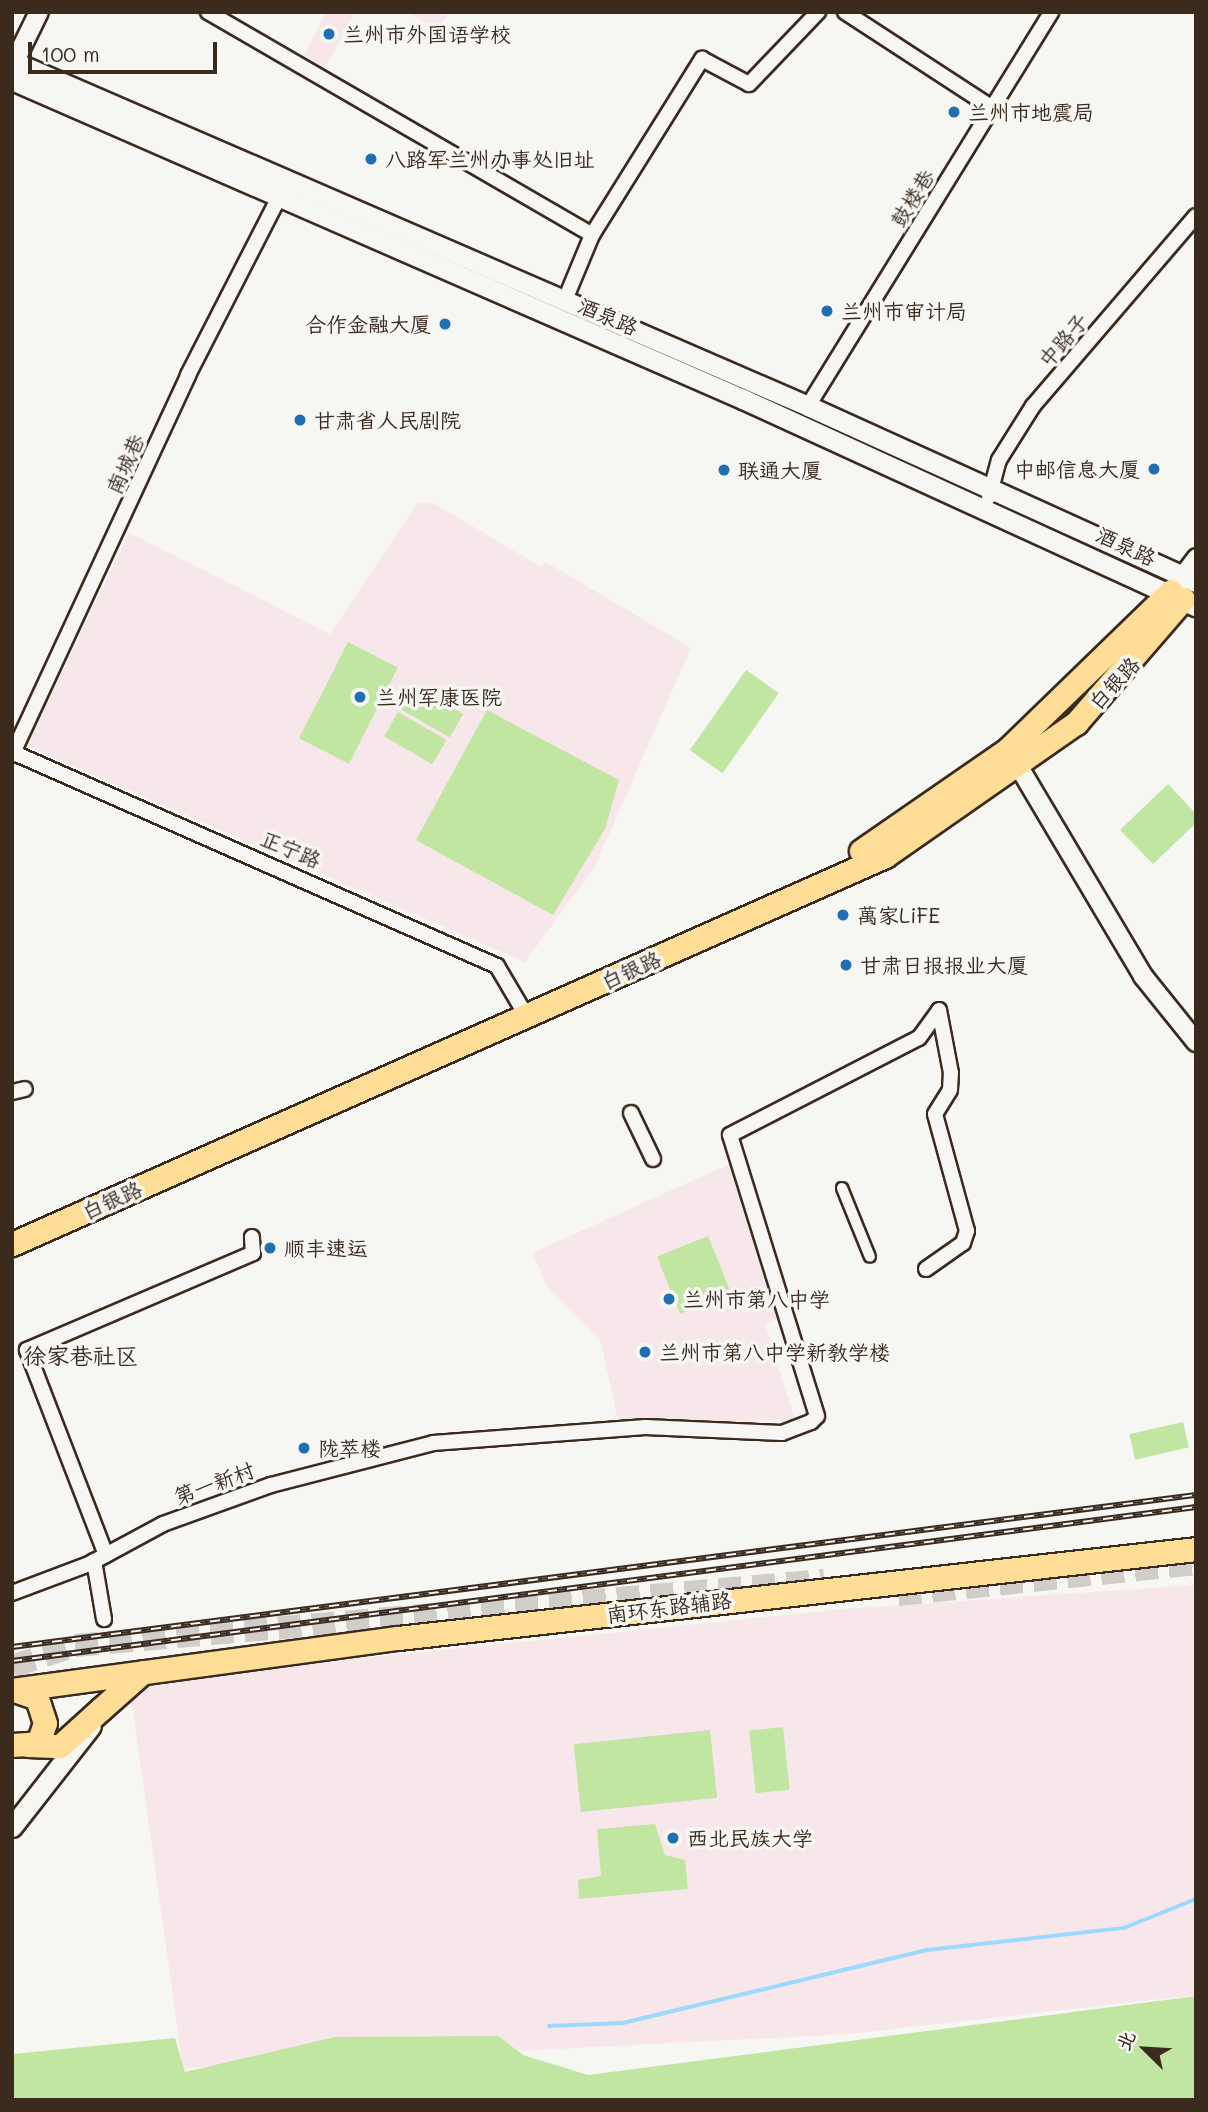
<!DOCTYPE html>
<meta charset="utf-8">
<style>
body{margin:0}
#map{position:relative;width:1208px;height:2112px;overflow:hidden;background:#f6f6f2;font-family:Mali,"LXGW WenKai TC",sans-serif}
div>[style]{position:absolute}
.built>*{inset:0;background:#f8e7ea}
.green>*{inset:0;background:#c0e6a1;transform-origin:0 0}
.stream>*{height:3.5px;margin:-1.75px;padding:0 1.75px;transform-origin:1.75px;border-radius:1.75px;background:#9bdafc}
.trunk-tunnel>*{height:23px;margin-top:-11.5px;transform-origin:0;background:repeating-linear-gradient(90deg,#d1cdc8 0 23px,transparent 0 34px)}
.roads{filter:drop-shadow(2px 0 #3b2a1e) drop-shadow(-2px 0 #3b2a1e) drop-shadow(0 2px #3b2a1e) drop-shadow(0 -2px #3b2a1e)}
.pedestrian>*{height:10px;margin:-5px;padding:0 5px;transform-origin:5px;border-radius:5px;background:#f6f6f2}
.minor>*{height:14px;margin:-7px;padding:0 7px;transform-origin:7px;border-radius:7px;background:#f6f6f2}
.tertiary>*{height:18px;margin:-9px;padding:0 9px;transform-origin:9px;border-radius:9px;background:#f6f6f2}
.secondary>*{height:19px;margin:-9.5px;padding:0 9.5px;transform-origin:9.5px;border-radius:9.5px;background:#f6f6f2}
.primary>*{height:23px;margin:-11.5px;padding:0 11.5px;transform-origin:11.5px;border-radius:11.5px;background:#fedd96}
.trunk>*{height:23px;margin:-11.5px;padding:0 11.5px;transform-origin:11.5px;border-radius:11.5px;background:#fedd96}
.rail>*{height:6px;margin-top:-3px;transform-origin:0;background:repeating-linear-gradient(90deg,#f6f6f2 0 10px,#3b2a1e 0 20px);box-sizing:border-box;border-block:2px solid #3b2a1e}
.dots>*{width:19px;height:19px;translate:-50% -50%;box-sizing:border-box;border:4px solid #f6f6f2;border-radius:50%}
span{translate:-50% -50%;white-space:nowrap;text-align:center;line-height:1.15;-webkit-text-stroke:7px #f6f6f2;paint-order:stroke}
.poi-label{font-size:21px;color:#3b2a1e}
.left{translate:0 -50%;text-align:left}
.right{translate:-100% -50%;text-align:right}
.street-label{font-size:21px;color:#3b2a1e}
.neighbourhood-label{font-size:23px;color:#3b2a1e}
.frame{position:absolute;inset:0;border:14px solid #3b2a1e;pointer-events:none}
.north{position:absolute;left:1110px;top:2014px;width:70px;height:70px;-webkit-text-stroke:5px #f6f6f2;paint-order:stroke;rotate:294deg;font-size:19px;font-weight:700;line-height:28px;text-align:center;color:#3b2a1e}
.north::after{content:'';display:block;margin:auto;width:24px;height:32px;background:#3b2a1e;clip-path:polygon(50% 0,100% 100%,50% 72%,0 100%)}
.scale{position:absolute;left:28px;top:42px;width:189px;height:32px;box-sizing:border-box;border:4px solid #3b2a1e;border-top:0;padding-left:9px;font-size:21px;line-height:24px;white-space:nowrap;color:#3b2a1e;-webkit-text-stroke:5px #f6f6f2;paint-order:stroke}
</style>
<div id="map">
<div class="built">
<i style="clip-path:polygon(327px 12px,355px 12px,325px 68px,304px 55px)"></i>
<i style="clip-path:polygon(408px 12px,449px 12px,438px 30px)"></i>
<i style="clip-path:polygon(418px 502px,435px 504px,541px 567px,546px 562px,691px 648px,594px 868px,525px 962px,27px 746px,129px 533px,330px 634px)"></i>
<i style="clip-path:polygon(730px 1164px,788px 1315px,765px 1324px,795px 1420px,619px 1424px,600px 1340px,549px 1290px,532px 1253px)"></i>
<i style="clip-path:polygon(1196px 1585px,1196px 1995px,848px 2034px,183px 2068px,129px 1682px,844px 1609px)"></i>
</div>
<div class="green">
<i style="left:348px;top:642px;width:56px;height:108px;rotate:27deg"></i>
<i style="left:746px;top:670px;width:40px;height:98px;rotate:35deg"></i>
<i style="left:413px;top:685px;width:58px;height:27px;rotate:30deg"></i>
<i style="clip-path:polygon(487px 710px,619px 780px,605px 829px,553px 915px,416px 840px)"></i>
<i style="left:398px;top:712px;width:56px;height:28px;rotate:30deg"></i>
<i style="clip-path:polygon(1168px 784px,1196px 814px,1196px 823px,1153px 864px,1120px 830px)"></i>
<i style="left:708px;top:1236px;width:62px;height:55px;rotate:68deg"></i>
<i style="left:1183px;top:1422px;width:26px;height:55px;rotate:77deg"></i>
<i style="left:783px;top:1727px;width:63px;height:34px;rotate:84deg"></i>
<i style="left:710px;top:1730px;width:68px;height:137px;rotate:84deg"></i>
<i style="clip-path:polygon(655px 1824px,665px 1855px,685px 1860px,688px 1889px,579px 1899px,578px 1880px,601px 1876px,597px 1829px)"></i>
<i style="clip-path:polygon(1196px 1996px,1196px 2100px,12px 2100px,12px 2054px,175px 2038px,185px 2072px,335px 2037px,498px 2036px,523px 2055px,588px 2075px)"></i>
</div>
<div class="stream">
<i style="left:549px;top:2026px;width:74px;rotate:-2.3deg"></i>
<i style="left:623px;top:2023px;width:313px;rotate:-13.5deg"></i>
<i style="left:927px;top:1950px;width:198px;rotate:-6.4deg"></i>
<i style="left:1124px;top:1928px;width:78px;rotate:-21.9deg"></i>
</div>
<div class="trunk-tunnel">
<i style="left:898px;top:1594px;width:300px;rotate:-5.9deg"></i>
<i style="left:12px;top:1666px;width:66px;rotate:-18.4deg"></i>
<i style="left:75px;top:1645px;width:752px;rotate:-4.96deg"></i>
</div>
<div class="roads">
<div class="pedestrian">
<i style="left:842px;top:1188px;width:74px;rotate:67.9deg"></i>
</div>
<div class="minor">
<i style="left:208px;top:12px;width:444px;rotate:30.1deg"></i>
<i style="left:592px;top:235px;width:70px;rotate:112.6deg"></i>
<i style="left:845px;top:12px;width:176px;rotate:33.1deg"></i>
<i style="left:592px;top:235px;width:208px;rotate:-58deg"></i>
<i style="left:702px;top:59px;width:53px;rotate:28deg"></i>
<i style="left:749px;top:84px;width:100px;rotate:-46.2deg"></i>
<i style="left:808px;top:406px;width:463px;rotate:-58.3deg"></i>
<i style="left:989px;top:497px;width:38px;rotate:-75deg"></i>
<i style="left:999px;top:460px;width:64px;rotate:-57.8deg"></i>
<i style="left:1033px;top:406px;width:250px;rotate:-49.4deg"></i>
<i style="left:12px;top:752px;width:530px;rotate:23.81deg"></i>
<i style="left:497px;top:966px;width:59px;rotate:59.5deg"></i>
<i style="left:12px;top:755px;width:419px;rotate:-65.1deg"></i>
<i style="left:188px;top:375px;width:202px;rotate:-62.9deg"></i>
<i style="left:12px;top:1092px;width:13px;rotate:-13deg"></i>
<i style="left:631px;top:1113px;width:51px;rotate:64.4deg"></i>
<i style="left:926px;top:1269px;width:45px;rotate:-35.1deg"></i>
<i style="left:963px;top:1243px;width:13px;rotate:-72deg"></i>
<i style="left:967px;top:1231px;width:121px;rotate:-105.3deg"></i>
<i style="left:935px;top:1114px;width:28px;rotate:-58deg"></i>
<i style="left:950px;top:1090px;width:17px;rotate:-87deg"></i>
<i style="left:951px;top:1073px;width:64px;rotate:-100.8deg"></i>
<i style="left:106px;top:1555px;width:220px;rotate:-111.1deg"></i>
<i style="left:27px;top:1350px;width:246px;rotate:-23.2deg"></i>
<i style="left:253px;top:1253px;width:16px;rotate:-94deg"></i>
<i style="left:94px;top:1561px;width:59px;rotate:80.2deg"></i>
<i style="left:12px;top:1593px;width:82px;rotate:-20.6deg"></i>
<i style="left:89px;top:1564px;width:84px;rotate:-28.4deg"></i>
<i style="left:163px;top:1524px;width:115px;rotate:-19.9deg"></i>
<i style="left:271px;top:1485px;width:167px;rotate:-14.5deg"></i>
<i style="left:433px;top:1443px;width:213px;rotate:-4.3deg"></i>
<i style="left:645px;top:1427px;width:137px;rotate:2.5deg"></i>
<i style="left:782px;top:1433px;width:31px;rotate:-21deg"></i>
<i style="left:811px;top:1422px;width:8px;rotate:-45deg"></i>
<i style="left:817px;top:1416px;width:294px;rotate:-107.2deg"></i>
<i style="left:730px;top:1135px;width:212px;rotate:-27.2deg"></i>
<i style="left:919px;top:1038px;width:34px;rotate:-54deg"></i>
</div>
<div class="tertiary">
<i style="left:12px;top:67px;width:61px;rotate:-63.9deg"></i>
<i style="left:1019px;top:767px;width:243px;rotate:59.3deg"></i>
<i style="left:1143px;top:976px;width:85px;rotate:51.2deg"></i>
</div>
<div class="secondary">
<i style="left:12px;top:61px;width:868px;rotate:23.43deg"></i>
<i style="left:808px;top:406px;width:426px;rotate:24.4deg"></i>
<i style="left:12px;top:80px;width:798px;rotate:23.58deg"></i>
<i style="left:743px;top:399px;width:498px;rotate:24.6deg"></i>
<i style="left:1176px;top:585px;width:34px;rotate:-53deg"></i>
<i style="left:12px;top:1827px;width:128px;rotate:-52deg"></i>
</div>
<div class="primary">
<i style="left:861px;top:851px;width:178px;rotate:-34.7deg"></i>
<i style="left:1007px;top:750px;width:228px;rotate:-44.1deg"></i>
<i style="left:12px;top:1244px;width:955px;rotate:-23.96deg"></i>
<i style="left:885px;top:856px;width:233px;rotate:-34.9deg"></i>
<i style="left:1076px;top:723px;width:164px;rotate:-49.2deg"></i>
<i style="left:12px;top:1690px;width:389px;rotate:-7.7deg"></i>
<i style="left:398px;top:1638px;width:803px;rotate:-6.36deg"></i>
<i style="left:101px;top:1709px;width:56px;rotate:-41.4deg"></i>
</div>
<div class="trunk">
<i style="left:12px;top:1745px;width:26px;rotate:-4deg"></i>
<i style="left:38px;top:1743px;width:21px;rotate:-71deg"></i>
<i style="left:45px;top:1723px;width:26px;rotate:-108deg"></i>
<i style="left:37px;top:1698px;width:24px;rotate:-161deg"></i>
<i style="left:27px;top:1745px;width:33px;rotate:2deg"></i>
<i style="left:60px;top:1746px;width:55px;rotate:-42.1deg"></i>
</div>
</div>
<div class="rail">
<i style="left:12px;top:1647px;width:1194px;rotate:-7.32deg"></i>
<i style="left:12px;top:1661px;width:1194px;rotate:-7.41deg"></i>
</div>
<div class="dots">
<i style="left:329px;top:34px;background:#1f6fb2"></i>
<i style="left:954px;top:112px;background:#1f6fb2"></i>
<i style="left:371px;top:159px;background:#1f6fb2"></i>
<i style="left:827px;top:311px;background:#1f6fb2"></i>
<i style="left:445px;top:324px;background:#1f6fb2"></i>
<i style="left:300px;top:420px;background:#1f6fb2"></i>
<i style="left:1154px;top:469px;background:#1f6fb2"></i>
<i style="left:724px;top:470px;background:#1f6fb2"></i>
<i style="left:360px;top:697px;background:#1f6fb2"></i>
<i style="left:843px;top:915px;background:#1f6fb2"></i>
<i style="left:846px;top:965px;background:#1f6fb2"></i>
<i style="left:270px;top:1248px;background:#1f6fb2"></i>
<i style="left:669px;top:1299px;background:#1f6fb2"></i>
<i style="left:645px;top:1352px;background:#1f6fb2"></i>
<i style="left:304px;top:1448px;background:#1f6fb2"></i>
<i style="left:673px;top:1838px;background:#1f6fb2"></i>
</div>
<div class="poi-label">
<span class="left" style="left:343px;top:34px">兰州市外国语学校</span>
<span class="left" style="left:968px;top:112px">兰州市地震局</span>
<span class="left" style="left:385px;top:159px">八路军兰州办事处旧址</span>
<span class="left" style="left:841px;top:311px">兰州市审计局</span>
<span class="right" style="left:431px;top:324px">合作金融大厦</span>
<span class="left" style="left:314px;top:420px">甘肃省人民剧院</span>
<span class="right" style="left:1140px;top:469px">中邮信息大厦</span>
<span class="left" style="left:738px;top:470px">联通大厦</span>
<span class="left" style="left:376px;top:697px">兰州军康医院</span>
<span class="left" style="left:857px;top:915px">萬家LiFE</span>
<span class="left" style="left:860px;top:965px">甘肃日报报业大厦</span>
<span class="left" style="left:284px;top:1248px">顺丰速运</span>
<span class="left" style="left:683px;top:1299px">兰州市第八中学</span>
<span class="left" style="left:659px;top:1352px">兰州市第八中学新教学楼</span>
<span class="left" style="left:318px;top:1448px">陇萃楼</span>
<span class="left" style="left:687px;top:1838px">西北民族大学</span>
</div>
<div class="street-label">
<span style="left:912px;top:198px;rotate:-58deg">鼓楼巷</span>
<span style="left:608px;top:316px;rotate:23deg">酒泉路</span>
<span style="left:1063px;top:340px;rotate:-49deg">中路子</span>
<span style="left:125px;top:464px;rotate:-66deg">南城巷</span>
<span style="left:1126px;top:546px;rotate:25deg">酒泉路</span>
<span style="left:1114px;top:683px;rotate:-47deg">白银路</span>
<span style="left:291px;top:849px;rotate:23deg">正宁路</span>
<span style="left:631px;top:970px;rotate:-24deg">白银路</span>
<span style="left:112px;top:1200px;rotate:-24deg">白银路</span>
<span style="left:214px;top:1483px;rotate:-20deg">第一新村</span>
<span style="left:669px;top:1607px;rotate:-7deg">南环东路辅路</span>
</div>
<div class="neighbourhood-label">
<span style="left:81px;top:1355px">徐家巷社区</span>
</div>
<div class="frame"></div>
<div class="north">北</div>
<div class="scale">100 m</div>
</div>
